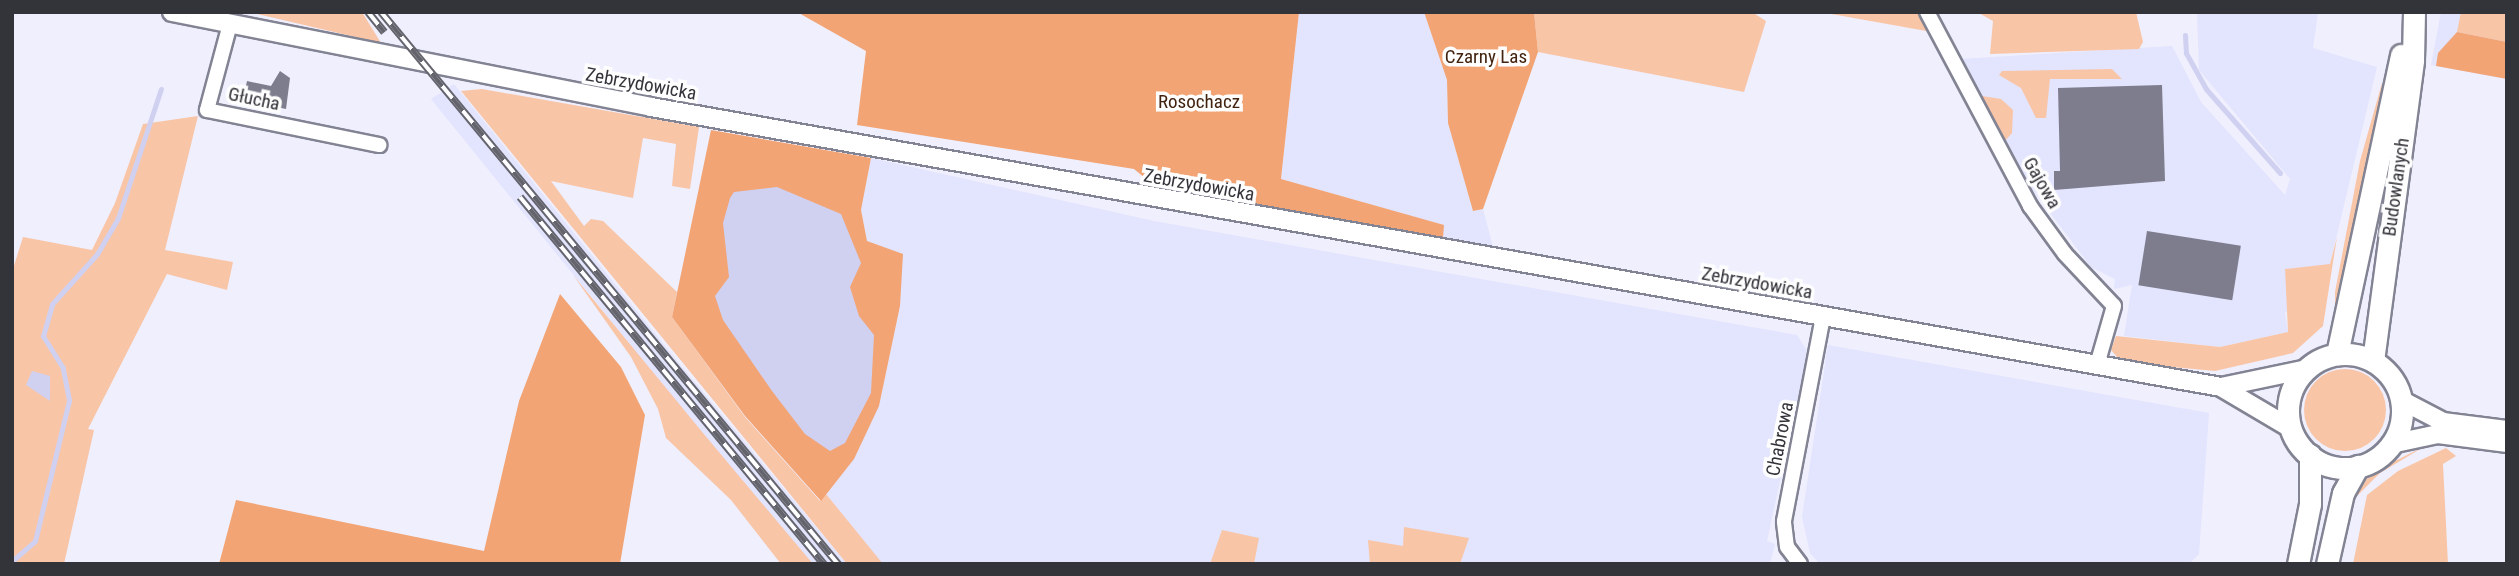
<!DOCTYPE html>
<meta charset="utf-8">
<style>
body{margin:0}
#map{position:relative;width:2519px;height:576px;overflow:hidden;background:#efeffe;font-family:"Roboto Condensed",sans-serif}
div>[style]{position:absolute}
.built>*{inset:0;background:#e3e4fd}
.green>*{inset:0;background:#f9c5a7}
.round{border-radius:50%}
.forest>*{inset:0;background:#f2a474}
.water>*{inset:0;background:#d0d0f1}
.stream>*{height:5px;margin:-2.5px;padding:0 2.5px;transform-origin:2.5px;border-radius:2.5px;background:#d0d0f1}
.building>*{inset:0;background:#7d7d8d;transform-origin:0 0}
.roads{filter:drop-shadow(2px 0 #828393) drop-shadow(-2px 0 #828393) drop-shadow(0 2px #828393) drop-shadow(0 -2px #828393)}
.minor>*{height:14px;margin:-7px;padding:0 7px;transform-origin:7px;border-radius:7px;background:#fff}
.tertiary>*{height:18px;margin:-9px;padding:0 9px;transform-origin:9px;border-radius:9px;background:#fff}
.secondary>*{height:21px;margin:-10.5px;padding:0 10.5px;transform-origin:10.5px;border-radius:10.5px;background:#fff}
.secondary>.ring{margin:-10.5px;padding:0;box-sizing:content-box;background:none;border:21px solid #fff;border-radius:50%}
.rail>*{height:8px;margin-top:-4px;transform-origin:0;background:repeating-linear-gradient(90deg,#fefefe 0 16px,#64646d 0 32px);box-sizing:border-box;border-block:2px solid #64646d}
span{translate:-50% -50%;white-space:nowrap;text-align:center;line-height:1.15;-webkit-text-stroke:7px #fefefe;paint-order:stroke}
.park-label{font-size:19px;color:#42230f}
.street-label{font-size:19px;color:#33333a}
.frame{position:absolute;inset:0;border:14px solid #33333a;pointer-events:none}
</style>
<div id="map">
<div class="built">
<i style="clip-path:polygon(1424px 12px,1447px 80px,1448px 123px,1473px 211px,1483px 209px,1493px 247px,1443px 238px,1443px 225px,1281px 179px,1299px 13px)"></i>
<i style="clip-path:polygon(2197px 12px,2318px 12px,2313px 48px,2377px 67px,2330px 264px,2285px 313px,2288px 332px,2220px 347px,2124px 336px,2132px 285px,2114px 289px,2115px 279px,2091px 267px,2035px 193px,1960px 59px,2172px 46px,2201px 102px,2285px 195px,2290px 179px,2199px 70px)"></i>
<i style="clip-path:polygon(2441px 12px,2507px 12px,2507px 79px,2431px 65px)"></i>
<i style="clip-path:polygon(454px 84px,678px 362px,847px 564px,810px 564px,773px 521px,431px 99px)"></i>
<i style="clip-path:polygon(871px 158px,1154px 221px,1797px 335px,1806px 349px,1805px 366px,1767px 541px,1775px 544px,1770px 564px,882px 564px,826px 494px,879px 406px,900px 306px,867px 241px,861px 210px)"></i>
<i style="clip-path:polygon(1828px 345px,2209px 413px,2199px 554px,2189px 564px,1820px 564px,1810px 553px,1802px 517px)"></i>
</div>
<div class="green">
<i style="clip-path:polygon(249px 12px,362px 12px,381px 43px)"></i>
<i style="clip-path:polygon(1534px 12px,1752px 12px,1766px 21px,1744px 92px,1538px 52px)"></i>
<i style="clip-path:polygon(1820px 12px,1922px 12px,1932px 32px)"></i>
<i style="clip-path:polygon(1977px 12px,2136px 12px,2143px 42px,2139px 49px,1990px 54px,1993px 21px)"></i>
<i style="clip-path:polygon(2461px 12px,2507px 12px,2507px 42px,2457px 32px)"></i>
<i style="clip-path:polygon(2112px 69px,2122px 79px,2050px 79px,2046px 118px,2036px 118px,2021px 88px,1999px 75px,2002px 71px)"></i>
<i style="clip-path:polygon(2382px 83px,2384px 94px,2335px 321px,2335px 292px,2360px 161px)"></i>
<i style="clip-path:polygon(482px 89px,699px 127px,690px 189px,672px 186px,676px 144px,643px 138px,633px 198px,551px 181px,584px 226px,591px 219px,603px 221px,677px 292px,672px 317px,745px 417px,820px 501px,826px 494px,883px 564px,847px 564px,461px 91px)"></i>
<i style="clip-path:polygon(1982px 96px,2001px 99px,2013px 110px,2012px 133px,2005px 141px)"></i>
<i style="clip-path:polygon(198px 116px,165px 250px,233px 262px,227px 290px,167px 274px,88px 429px,94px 430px,64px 564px,12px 564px,12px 272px,23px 237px,92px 250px,115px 203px,143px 124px)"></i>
<i style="clip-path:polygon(2337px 237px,2323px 326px,2293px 353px,2215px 371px,2151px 365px,2117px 357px,2111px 350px,2116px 336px,2220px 347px,2288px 332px,2285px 269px,2330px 264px)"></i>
<i style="clip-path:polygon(573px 275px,708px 439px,813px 564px,781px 564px,731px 500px,666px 438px,658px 409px,631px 357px)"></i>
<i class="round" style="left:2304px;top:369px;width:82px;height:82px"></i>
<i style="clip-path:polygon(2427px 445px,2380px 473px,2351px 502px,2371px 473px)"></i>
<i style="clip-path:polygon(2446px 448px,2456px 456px,2443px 464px,2448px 564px,2353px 564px,2367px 495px,2398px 471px)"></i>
<i style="clip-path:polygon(1404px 527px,1469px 538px,1460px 564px,1370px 564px,1368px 540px,1403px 546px)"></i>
<i style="clip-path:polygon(1222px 530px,1259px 538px,1254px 564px,1210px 564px)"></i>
</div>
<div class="forest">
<i style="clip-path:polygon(797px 12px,1299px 12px,1281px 179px,1444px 225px,1443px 238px,1156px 187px,1134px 169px,857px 125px,866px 51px)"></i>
<i style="clip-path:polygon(1424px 12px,1534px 12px,1538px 52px,1483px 209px,1473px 211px,1448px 123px,1447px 80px)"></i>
<i style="clip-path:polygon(2457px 32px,2507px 42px,2507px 79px,2436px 66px,2438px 53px)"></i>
<i style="clip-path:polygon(711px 130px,871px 158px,861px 210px,867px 241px,903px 254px,900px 306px,879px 406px,854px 459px,821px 501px,745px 416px,672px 317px)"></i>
<i style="clip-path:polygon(560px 294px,621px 367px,645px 415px,620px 564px,219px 564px,236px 500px,484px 551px,519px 401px)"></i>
</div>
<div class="water">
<i style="clip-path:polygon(777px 187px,841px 214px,861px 263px,850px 287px,859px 316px,874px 335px,871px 393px,845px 443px,830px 451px,805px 434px,772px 391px,723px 320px,715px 296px,729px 277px,723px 223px,730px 198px,734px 192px)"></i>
<i style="clip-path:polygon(32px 371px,50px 376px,50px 401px,26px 385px)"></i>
</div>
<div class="stream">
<i style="left:2185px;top:35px;width:18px;rotate:87deg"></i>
<i style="left:2186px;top:53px;width:41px;rotate:60.9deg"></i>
<i style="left:2206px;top:89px;width:112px;rotate:48.6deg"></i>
<i style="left:12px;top:561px;width:30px;rotate:-41deg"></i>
<i style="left:35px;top:541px;width:145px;rotate:-76.4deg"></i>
<i style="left:69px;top:400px;width:33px;rotate:-101deg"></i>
<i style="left:63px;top:368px;width:38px;rotate:-122deg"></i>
<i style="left:43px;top:336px;width:33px;rotate:-74deg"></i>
<i style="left:52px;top:304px;width:67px;rotate:-48deg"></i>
<i style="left:97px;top:254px;width:42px;rotate:-59.7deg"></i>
<i style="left:118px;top:218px;width:136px;rotate:-71.6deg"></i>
</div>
<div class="building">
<i style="clip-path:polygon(280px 71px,290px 78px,286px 109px,243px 100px,247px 81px,271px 86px)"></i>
<i style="clip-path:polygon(2162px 85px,2165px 181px,2054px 190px,2054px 171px,2060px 171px,2058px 88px)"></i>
<i style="left:2147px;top:231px;width:95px;height:55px;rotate:9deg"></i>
</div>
<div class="roads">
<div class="minor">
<i style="left:1927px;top:12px;width:220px;rotate:62deg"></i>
<i style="left:2030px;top:206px;width:59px;rotate:53.9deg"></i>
<i style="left:2065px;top:254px;width:71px;rotate:46.7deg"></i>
<i style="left:2114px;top:306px;width:61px;rotate:106.1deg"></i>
<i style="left:230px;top:24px;width:89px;rotate:105deg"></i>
<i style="left:207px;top:110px;width:176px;rotate:11.5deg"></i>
<i style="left:1800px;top:564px;width:21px;rotate:-127deg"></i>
<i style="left:1787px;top:547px;width:26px;rotate:-97deg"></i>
<i style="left:1784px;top:521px;width:209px;rotate:-79.2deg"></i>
</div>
<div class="tertiary">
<i style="left:172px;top:12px;width:488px;rotate:11.2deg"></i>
<i style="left:651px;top:107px;width:1595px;rotate:10.11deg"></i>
<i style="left:2221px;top:387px;width:82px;rotate:30.6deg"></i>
<i style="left:2221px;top:387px;width:88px;rotate:-11.8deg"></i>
<i style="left:2401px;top:400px;width:47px;rotate:27.6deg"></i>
<i style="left:2443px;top:422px;width:64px;rotate:7.1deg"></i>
<i style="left:2391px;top:444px;width:48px;rotate:-12deg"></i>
<i style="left:2438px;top:434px;width:70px;rotate:7.4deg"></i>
</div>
<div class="secondary">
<i style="left:2337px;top:354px;width:306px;rotate:-77.9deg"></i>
<i class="ring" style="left:2288px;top:354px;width:93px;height:93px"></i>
<i style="left:2373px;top:361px;width:304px;rotate:-82.4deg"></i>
<i style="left:2413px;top:60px;width:48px;rotate:-88.8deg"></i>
<i style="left:2298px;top:564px;width:61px;rotate:-78.7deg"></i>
<i style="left:2310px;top:504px;width:49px;rotate:-90deg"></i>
<i style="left:2327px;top:564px;width:73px;rotate:-77.3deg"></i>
<i style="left:2343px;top:493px;width:31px;rotate:-61deg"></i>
</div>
</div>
<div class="rail">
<i style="left:368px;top:12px;width:26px;rotate:51deg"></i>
<i style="left:381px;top:12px;width:717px;rotate:50.38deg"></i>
<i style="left:520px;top:197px;width:477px;rotate:50.4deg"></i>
</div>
<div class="park-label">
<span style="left:1486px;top:57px">Czarny Las</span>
<span style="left:1199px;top:102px">Rosochacz</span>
</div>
<div class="street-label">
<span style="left:641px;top:84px;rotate:10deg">Zebrzydowicka</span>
<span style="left:254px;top:99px;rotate:12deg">Głucha</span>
<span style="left:2042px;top:183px;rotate:60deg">Gajowa</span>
<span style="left:1199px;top:185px;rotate:10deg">Zebrzydowicka</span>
<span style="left:2396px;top:187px;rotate:-82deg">Budowlanych</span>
<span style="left:1757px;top:283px;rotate:10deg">Zebrzydowicka</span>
<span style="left:1780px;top:439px;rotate:-79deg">Chabrowa</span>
</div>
<div class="frame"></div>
</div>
